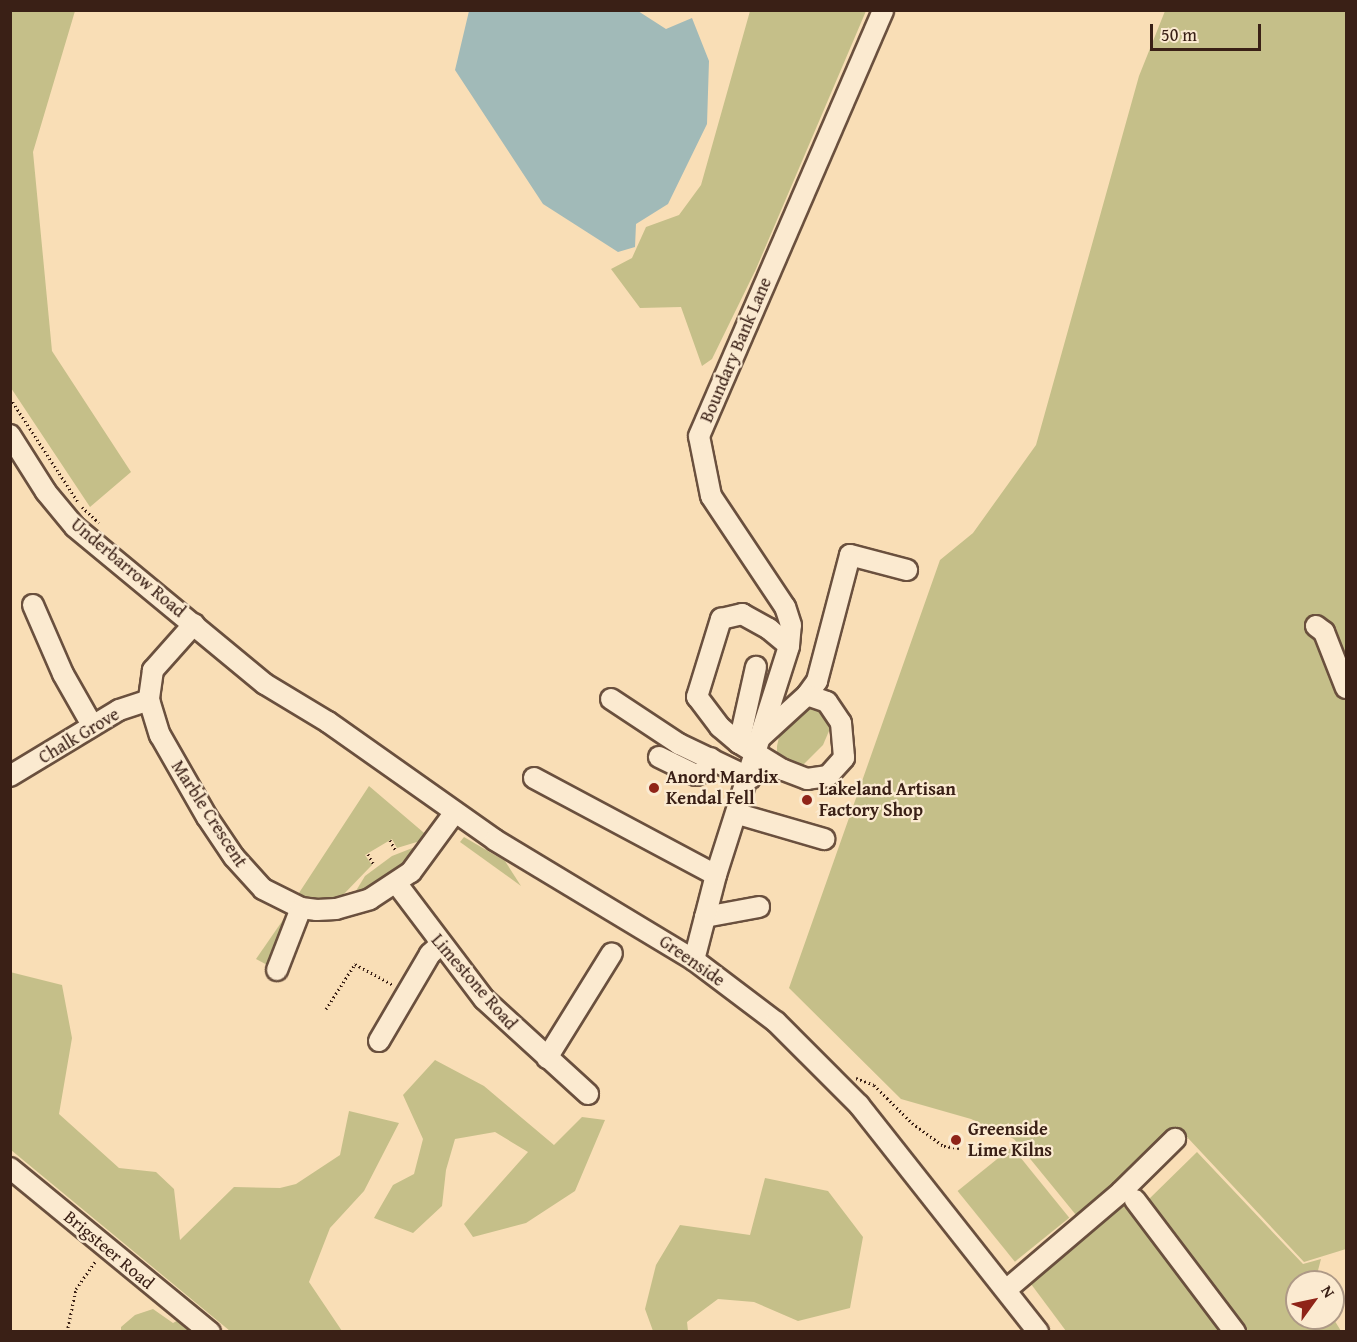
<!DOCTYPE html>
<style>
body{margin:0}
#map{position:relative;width:1357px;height:1342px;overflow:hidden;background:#f9deb6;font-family:"Gentium Book Plus",serif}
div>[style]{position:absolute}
.green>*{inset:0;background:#c5bf89;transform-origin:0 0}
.water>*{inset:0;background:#a1bab8}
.path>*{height:3px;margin-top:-1.5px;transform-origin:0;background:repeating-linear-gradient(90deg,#3a2016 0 1.5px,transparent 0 4.5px)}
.roads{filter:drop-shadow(2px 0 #6a503e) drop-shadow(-2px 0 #6a503e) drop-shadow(0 2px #6a503e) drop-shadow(0 -2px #6a503e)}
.minor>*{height:20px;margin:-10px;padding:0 10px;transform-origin:10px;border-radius:10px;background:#fbead0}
.dots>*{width:16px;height:16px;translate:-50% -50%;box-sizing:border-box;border:3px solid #fbead0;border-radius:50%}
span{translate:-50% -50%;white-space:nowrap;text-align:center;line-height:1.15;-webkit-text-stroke:4.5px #fbead0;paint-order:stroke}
.street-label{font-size:18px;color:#3a2016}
.poi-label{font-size:18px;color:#3a2016;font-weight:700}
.left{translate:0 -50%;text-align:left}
.frame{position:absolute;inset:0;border:12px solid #3a2016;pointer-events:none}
.north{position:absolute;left:1285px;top:1270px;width:60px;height:60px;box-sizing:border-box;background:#fbead0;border:2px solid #ae9986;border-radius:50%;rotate:57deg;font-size:16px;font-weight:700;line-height:24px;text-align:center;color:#3a2016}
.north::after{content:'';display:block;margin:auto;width:21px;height:27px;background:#8f2418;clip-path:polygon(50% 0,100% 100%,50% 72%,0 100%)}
.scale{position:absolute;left:1150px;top:24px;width:111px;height:27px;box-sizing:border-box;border:3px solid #3a2016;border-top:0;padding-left:8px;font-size:18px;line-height:21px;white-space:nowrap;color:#3a2016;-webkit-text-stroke:4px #fbead0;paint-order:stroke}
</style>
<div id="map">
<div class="green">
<i style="clip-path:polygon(10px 11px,75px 11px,33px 152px,52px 351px,131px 472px,90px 507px,11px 388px)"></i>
<i style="clip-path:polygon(750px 11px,866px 11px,756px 269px,712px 359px,702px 366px,681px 307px,640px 308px,611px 269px,632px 258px,646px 227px,679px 215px,701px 185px)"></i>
<i style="clip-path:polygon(1165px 11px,1346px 11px,1346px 1249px,1304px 1262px,1187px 1137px,1172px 1133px,1076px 1215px,1014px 1139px,971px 1119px,901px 1099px,789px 988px,940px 560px,973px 533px,1036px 445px,1139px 76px)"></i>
<i style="clip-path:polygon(807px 706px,817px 706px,829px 715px,829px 731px,823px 745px,803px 765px,792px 766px,777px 755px,777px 746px,779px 737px)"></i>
<i style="clip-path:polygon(369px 786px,430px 838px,397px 848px,392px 839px,365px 855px,372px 865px,341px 897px,318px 901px,297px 896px)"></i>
<i style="clip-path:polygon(464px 837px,505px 861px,521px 886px,460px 842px)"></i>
<i style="clip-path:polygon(415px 847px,422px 847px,399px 874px,351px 899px,365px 876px,392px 856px)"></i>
<i style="clip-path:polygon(285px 917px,291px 918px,271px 967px,256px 959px)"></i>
<i style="clip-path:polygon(10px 972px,62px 985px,72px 1038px,59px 1114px,119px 1168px,156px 1172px,174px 1189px,180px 1240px,234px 1187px,280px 1188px,296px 1184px,340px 1155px,349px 1111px,399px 1123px,364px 1191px,330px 1228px,309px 1282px,342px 1331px,230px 1331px,11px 1150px)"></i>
<i style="clip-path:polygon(435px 1060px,484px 1086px,554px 1145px,582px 1117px,605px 1120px,575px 1191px,526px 1223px,473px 1237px,464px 1224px,528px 1152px,495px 1132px,455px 1139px,446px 1170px,442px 1206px,413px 1233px,374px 1218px,393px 1185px,414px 1174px,423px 1139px,403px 1095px)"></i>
<i style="left:1012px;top:1147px;width:91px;height:70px;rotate:51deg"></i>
<i style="clip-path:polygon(1197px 1152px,1303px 1264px,1321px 1259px,1315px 1282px,1297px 1282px,1297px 1318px,1333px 1318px,1341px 1331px,1247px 1331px,1148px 1200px)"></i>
<i style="clip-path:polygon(765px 1178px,828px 1191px,863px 1237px,850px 1308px,798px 1321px,754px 1302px,718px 1299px,687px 1322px,688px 1331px,653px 1331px,645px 1309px,656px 1265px,680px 1225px,750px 1235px)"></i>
<i style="clip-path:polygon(1128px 1196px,1231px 1331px,1066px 1331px,1031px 1284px)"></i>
<i style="clip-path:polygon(153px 1309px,173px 1323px,184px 1317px,202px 1331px,121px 1331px,121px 1327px,135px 1315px)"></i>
</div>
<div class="water">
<i style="clip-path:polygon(469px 11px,638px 11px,666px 29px,692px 18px,709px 61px,707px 124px,668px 204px,636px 224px,635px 247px,618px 252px,543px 204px,455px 70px)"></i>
</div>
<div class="path">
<i style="left:10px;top:398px;width:124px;rotate:56.8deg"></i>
<i style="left:82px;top:507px;width:23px;rotate:43deg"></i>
<i style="left:390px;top:840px;width:13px;rotate:61deg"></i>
<i style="left:368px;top:854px;width:13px;rotate:61deg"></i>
<i style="left:326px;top:1009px;width:54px;rotate:-57.2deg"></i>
<i style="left:355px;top:964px;width:43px;rotate:28.9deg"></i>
<i style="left:856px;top:1078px;width:19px;rotate:21deg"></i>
<i style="left:874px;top:1085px;width:54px;rotate:45deg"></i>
<i style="left:912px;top:1123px;width:39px;rotate:36deg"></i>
<i style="left:944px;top:1146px;width:16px;rotate:7deg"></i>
<i style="left:67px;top:1332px;width:44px;rotate:-78.2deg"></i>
<i style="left:76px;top:1289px;width:35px;rotate:-55deg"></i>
</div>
<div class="roads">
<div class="minor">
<i style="left:10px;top:435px;width:67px;rotate:57.7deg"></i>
<i style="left:46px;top:492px;width:45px;rotate:50.4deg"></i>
<i style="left:75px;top:527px;width:246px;rotate:39.6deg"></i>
<i style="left:265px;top:684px;width:74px;rotate:31.1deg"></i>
<i style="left:328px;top:722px;width:204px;rotate:35.2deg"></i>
<i style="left:495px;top:840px;width:232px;rotate:31.1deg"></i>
<i style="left:694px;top:960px;width:103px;rotate:37.1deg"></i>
<i style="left:776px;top:1022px;width:117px;rotate:45deg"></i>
<i style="left:859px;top:1105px;width:289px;rotate:51.7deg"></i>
<i style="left:33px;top:605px;width:75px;rotate:66.5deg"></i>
<i style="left:63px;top:674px;width:59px;rotate:60.4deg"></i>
<i style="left:194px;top:624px;width:62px;rotate:131.7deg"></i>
<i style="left:153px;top:670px;width:30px;rotate:98deg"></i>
<i style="left:149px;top:700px;width:37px;rotate:73deg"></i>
<i style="left:160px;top:735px;width:95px;rotate:60.2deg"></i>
<i style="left:207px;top:817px;width:48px;rotate:56deg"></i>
<i style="left:234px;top:857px;width:43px;rotate:47.8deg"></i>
<i style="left:263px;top:889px;width:42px;rotate:26.6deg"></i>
<i style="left:301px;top:908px;width:16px;rotate:7deg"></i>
<i style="left:317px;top:910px;width:19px;rotate:-3deg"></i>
<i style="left:336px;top:909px;width:35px;rotate:-16deg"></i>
<i style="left:370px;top:899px;width:49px;rotate:-33.4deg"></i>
<i style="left:411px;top:872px;width:74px;rotate:-53.7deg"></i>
<i style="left:1316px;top:626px;width:10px;rotate:37deg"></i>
<i style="left:1324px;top:632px;width:60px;rotate:68.6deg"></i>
<i style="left:807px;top:695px;width:17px;rotate:-54deg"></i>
<i style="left:817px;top:681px;width:130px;rotate:-75.3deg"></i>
<i style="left:850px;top:555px;width:59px;rotate:14.7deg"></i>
<i style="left:611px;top:699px;width:82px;rotate:33.5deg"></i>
<i style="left:679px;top:744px;width:79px;rotate:25.6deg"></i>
<i style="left:762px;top:736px;width:61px;rotate:-42.3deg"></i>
<i style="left:807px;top:695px;width:21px;rotate:19deg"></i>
<i style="left:827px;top:702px;width:25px;rotate:56deg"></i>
<i style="left:841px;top:723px;width:35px;rotate:85deg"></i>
<i style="left:844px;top:758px;width:24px;rotate:132deg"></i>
<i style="left:828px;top:776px;width:21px;rotate:172deg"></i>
<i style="left:807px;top:779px;width:26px;rotate:-159deg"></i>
<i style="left:783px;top:770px;width:52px;rotate:-148.5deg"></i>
<i style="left:739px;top:743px;width:25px;rotate:-140deg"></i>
<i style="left:720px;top:727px;width:38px;rotate:-127deg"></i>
<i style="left:697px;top:697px;width:82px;rotate:-72.9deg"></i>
<i style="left:721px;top:619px;width:22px;rotate:-13deg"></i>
<i style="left:742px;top:614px;width:31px;rotate:29deg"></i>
<i style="left:769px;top:629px;width:26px;rotate:40deg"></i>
<i style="left:739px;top:743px;width:78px;rotate:-77.4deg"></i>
<i style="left:659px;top:757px;width:41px;rotate:25.9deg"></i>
<i style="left:696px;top:775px;width:10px;rotate:-24deg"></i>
<i style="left:705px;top:771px;width:14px;rotate:-65deg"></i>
<i style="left:10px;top:776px;width:127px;rotate:-31.2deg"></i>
<i style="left:119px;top:710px;width:32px;rotate:-18deg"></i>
<i style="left:534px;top:778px;width:206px;rotate:28.1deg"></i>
<i style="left:738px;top:814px;width:90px;rotate:16.2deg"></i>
<i style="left:397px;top:884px;width:144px;rotate:52.9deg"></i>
<i style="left:484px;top:999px;width:141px;rotate:42.4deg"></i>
<i style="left:705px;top:917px;width:55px;rotate:-10.5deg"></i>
<i style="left:694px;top:960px;width:88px;rotate:-75.5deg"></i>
<i style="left:716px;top:875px;width:240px;rotate:-72.3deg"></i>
<i style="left:789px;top:646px;width:21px;rotate:-85deg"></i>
<i style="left:791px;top:625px;width:19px;rotate:-108deg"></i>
<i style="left:785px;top:607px;width:133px;rotate:-123.7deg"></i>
<i style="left:711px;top:496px;width:61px;rotate:-101.3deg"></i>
<i style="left:699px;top:436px;width:464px;rotate:-66.6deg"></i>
<i style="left:277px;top:970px;width:66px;rotate:-68.8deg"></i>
<i style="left:379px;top:1041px;width:101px;rotate:-59.6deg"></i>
<i style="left:430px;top:954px;width:13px;rotate:-42deg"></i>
<i style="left:547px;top:1058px;width:123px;rotate:-58.2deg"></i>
<i style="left:10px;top:1168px;width:259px;rotate:39.4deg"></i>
<i style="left:1135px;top:1200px;width:166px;rotate:52.9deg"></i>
<i style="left:1006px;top:1290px;width:151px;rotate:-40.4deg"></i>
<i style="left:1121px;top:1192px;width:76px;rotate:-44.5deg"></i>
</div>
</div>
<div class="dots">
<i style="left:654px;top:788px;background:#8f2418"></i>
<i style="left:807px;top:800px;background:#8f2418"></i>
<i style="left:956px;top:1140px;background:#8f2418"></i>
</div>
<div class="street-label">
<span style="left:736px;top:350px;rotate:-67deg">Boundary Bank Lane</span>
<span style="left:128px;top:568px;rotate:40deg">Underbarrow Road</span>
<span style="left:79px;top:736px;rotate:-31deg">Chalk Grove</span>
<span style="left:209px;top:814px;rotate:57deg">Marble Crescent</span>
<span style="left:692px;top:961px;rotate:35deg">Greenside</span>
<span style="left:474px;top:982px;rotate:49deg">Limestone Road</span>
<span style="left:109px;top:1250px;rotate:40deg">Brigsteer Road</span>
</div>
<div class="poi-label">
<span class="left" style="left:666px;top:788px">Anord Mardix<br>Kendal Fell</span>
<span class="left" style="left:819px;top:800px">Lakeland Artisan<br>Factory Shop</span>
<span class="left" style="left:968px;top:1140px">Greenside<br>Lime Kilns</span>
</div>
<div class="frame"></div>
<div class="north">N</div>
<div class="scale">50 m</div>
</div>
